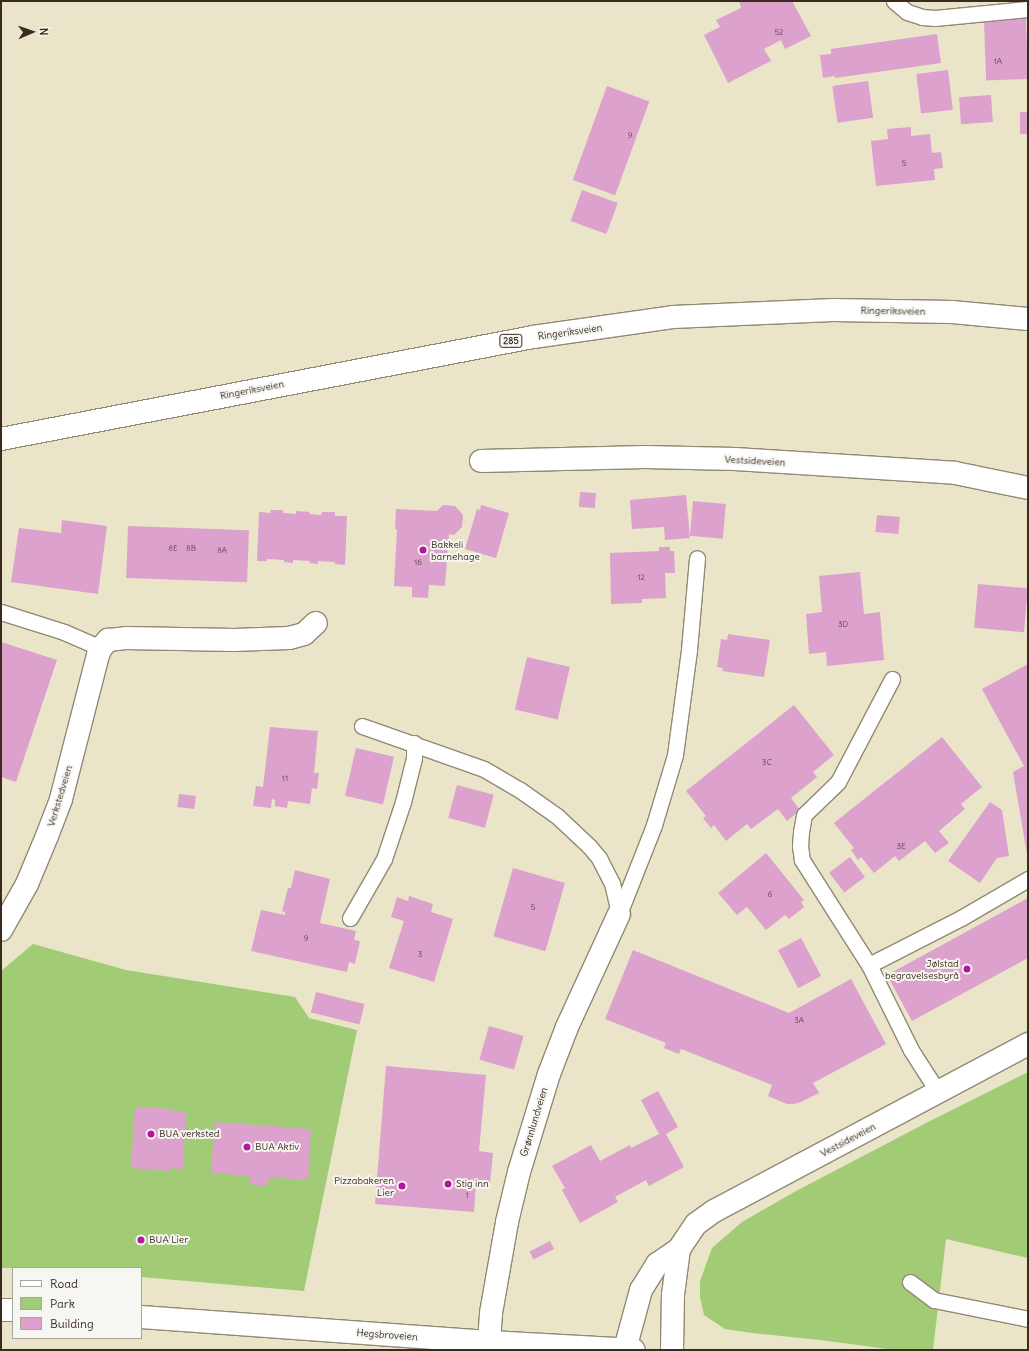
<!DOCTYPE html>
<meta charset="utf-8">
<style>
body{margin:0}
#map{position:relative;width:1029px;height:1351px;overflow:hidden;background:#eae5c9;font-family:Delius,sans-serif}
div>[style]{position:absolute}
.green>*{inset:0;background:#a2cb76}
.building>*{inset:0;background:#dca1cc;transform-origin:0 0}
.roads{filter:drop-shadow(1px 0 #928874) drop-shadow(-1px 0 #928874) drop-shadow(0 1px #928874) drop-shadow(0 -1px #928874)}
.lane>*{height:15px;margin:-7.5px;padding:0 7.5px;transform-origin:7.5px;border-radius:7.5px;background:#fff}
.street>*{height:22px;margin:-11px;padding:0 11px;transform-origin:11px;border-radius:11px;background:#fff}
.secondary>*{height:22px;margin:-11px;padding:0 11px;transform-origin:11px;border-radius:11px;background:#fff}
.primary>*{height:22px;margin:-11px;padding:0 11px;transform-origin:11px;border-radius:11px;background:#fff}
.dots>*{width:11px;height:11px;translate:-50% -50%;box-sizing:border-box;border:2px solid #f6f6f2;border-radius:50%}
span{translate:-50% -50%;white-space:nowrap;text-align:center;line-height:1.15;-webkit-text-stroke:4px #f6f6f2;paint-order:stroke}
.number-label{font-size:8px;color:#63484a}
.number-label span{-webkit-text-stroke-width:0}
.shield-label span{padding:1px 3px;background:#f6f6f2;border:1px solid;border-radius:3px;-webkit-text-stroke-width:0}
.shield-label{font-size:9px;color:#3b2a1e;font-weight:700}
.street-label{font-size:10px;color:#3b2a1e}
.poi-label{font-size:10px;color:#3b2a1e}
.left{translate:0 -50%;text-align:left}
.right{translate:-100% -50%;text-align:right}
.frame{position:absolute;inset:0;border:2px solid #3b2a1e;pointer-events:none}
.legend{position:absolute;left:12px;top:1267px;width:130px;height:72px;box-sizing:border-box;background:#f6f6f2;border:1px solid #aba49d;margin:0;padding:5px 7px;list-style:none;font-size:12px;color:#3b2a1e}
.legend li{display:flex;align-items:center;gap:8px;height:20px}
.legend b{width:20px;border:1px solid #aba49d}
.north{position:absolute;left:12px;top:12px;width:40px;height:40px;-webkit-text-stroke:3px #f6f6f2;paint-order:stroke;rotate:88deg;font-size:11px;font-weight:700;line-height:16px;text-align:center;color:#3b2a1e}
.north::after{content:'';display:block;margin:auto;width:14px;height:18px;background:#3b2a1e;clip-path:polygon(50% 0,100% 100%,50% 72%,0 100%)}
</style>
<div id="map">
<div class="green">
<i style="clip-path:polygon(33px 944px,126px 970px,295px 997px,309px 1018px,357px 1030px,304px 1291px,141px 1277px,141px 1268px,1px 1268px,1px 971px)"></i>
<i style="clip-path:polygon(1028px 1072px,1028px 1258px,946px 1239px,933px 1350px,895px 1350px,820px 1340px,752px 1333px,725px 1329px,704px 1315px,700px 1297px,700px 1281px,712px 1248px,742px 1222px,796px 1191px,932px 1120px)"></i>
</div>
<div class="building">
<i style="clip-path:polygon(739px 1px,792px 1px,811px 36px,785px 49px,781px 40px,764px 49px,771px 61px,728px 83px,704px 35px,720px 27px,716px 20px,741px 8px)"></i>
<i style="left:1026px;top:19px;width:60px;height:42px;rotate:88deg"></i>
<i style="clip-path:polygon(937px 34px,941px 63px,835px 78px,835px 76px,823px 78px,820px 55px,831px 54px,831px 49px)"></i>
<i style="left:948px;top:70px;width:40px;height:32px;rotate:83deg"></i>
<i style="left:868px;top:81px;width:37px;height:36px;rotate:82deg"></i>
<i style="left:607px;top:86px;width:45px;height:100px;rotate:20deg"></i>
<i style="left:991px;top:95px;width:27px;height:32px;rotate:86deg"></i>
<i style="left:1020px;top:112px;width:8px;height:22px"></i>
<i style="clip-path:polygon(911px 127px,911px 136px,930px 134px,932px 153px,941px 152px,943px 168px,934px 169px,935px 180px,876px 186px,871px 141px,888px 139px,887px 129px)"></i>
<i style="left:582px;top:190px;width:38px;height:33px;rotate:20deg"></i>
<i style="left:580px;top:492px;width:16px;height:15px;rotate:4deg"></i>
<i style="clip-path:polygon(686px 495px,690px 538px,665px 540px,664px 527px,632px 529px,630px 500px)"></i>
<i style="left:693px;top:501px;width:33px;height:35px;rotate:5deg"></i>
<i style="clip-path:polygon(443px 505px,455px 506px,463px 515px,462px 527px,454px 535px,449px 534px,445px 586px,429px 585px,428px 598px,412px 597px,412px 587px,394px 586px,397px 530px,395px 529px,396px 509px,437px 511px)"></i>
<i style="clip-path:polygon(481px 505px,509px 513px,496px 558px,465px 549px,477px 509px,480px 510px)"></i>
<i style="clip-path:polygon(270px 510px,283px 510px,283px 513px,296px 514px,296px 511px,310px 512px,309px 514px,321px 515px,322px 512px,335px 512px,335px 516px,347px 516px,345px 565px,335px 564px,335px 562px,318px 561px,318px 564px,309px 563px,310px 561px,293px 560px,293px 563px,284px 562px,284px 560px,267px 559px,267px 561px,257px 561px,259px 512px,271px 513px)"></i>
<i style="left:877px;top:515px;width:23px;height:17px;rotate:5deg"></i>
<i style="clip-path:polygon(62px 520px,107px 526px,98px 594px,11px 582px,19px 528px,61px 533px)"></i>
<i style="left:128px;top:526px;width:121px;height:52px;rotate:2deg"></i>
<i style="clip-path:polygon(659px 547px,670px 547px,670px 551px,674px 551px,675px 573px,665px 573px,666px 598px,642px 599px,642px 603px,611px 604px,610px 553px,659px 551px)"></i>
<i style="clip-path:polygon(860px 572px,864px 614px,880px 612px,884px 660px,827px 666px,826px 652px,809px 654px,806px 614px,822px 612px,819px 576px)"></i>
<i style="left:978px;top:584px;width:50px;height:44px;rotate:5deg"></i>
<i style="clip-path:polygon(728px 634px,770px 640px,764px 677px,722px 671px,723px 668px,717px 667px,721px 639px,727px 640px)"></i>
<i style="clip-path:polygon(1px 642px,57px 660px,16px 782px,1px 777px)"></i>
<i style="left:527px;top:657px;width:44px;height:54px;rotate:13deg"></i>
<i style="clip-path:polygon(1028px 664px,1028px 854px,1027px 854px,1013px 772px,1024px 766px,982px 689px)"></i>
<i style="clip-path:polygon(794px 705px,834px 755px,813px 772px,817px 777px,791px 798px,800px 810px,787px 821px,778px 809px,751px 829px,747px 824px,726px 841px,714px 825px,711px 828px,703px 818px,706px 816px,686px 791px)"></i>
<i style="clip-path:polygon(270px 727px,318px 731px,314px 773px,319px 773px,317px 789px,312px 788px,310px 804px,288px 801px,287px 808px,275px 806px,275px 800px,272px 799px,271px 808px,253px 806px,256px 786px,263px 787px)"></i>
<i style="clip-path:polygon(942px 737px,982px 787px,961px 804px,965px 809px,939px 831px,949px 843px,935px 853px,925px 841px,899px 861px,895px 856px,874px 873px,861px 857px,858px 860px,851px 850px,854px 848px,834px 823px)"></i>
<i style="left:356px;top:748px;width:39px;height:49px;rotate:13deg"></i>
<i style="left:457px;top:785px;width:38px;height:34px;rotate:15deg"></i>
<i style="left:179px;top:794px;width:17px;height:13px;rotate:7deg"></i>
<i style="clip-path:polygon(990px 802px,1002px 810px,1009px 856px,997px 858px,980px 883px,948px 861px)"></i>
<i style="clip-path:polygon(766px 853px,804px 900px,801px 902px,804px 907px,789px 919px,785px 915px,766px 930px,747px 907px,737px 915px,718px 893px)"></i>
<i style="left:850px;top:857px;width:25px;height:26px;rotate:53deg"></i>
<i style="left:513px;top:868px;width:54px;height:71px;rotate:16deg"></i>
<i style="clip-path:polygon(295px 870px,330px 879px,320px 923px,356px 931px,354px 940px,360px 941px,355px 964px,349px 962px,347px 972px,251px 951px,261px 910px,285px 915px,285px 912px,282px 911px,288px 888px,291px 888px)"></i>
<i style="clip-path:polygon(409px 896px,433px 904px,431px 912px,453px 919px,434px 982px,389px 968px,404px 921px,391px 917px,397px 897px,408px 901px)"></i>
<i style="clip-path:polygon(1028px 898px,1028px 958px,912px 1021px,887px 975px)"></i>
<i style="left:801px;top:938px;width:43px;height:26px;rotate:62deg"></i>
<i style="clip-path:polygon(633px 950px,789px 1013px,851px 979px,886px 1044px,813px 1083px,819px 1093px,801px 1102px,794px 1104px,787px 1104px,768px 1096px,772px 1085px,681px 1049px,679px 1054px,664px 1048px,666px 1043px,605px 1019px)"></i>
<i style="left:316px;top:992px;width:50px;height:21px;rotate:14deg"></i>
<i style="left:489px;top:1026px;width:36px;height:35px;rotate:16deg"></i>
<i style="clip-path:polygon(386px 1066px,486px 1075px,479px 1151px,493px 1153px,490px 1183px,476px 1182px,474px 1212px,375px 1204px)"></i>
<i style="clip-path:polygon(658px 1091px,678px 1127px,666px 1134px,684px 1167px,649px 1186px,646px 1180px,615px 1197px,618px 1202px,580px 1223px,562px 1190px,565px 1188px,552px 1166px,591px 1145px,600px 1161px,630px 1145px,631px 1148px,659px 1134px,641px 1100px)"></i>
<i style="clip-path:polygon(135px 1107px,174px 1109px,174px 1111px,186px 1112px,183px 1169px,171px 1168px,170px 1171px,131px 1168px)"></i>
<i style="clip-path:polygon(215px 1122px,311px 1129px,308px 1180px,269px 1177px,268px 1186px,249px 1184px,250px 1176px,211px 1173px)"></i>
<i style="left:550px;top:1241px;width:9px;height:23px;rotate:63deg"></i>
</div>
<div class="roads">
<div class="lane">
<i style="left:894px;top:1px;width:17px;rotate:40deg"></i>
<i style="left:907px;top:12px;width:16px;rotate:18deg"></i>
<i style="left:922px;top:17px;width:13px;rotate:4deg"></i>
<i style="left:935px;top:18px;width:93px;rotate:-5.5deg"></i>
<i style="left:1px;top:612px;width:66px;rotate:17.6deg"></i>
<i style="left:64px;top:632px;width:40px;rotate:23.4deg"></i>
<i style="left:892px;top:679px;width:116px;rotate:117.7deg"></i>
<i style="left:838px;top:782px;width:47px;rotate:135.9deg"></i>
<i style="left:804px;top:815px;width:17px;rotate:100deg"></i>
<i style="left:801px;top:832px;width:14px;rotate:94deg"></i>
<i style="left:800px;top:846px;width:14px;rotate:82deg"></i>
<i style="left:802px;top:860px;width:125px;rotate:57.5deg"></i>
<i style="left:869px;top:965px;width:103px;rotate:-27.1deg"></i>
<i style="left:961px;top:918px;width:78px;rotate:-30.2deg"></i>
<i style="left:362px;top:726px;width:129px;rotate:19.4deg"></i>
<i style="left:484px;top:769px;width:42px;rotate:30.3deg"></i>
<i style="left:520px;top:790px;width:45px;rotate:35.1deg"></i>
<i style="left:557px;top:816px;width:44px;rotate:43.2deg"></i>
<i style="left:589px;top:846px;width:16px;rotate:50deg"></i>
<i style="left:599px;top:858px;width:28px;rotate:63deg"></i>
<i style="left:612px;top:883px;width:32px;rotate:77deg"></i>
<i style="left:619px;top:914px;width:96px;rotate:-68.5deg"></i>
<i style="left:654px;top:825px;width:73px;rotate:-73.3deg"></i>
<i style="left:675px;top:755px;width:106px;rotate:-82.4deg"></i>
<i style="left:689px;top:650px;width:92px;rotate:-85deg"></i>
<i style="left:350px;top:918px;width:68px;rotate:-60deg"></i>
<i style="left:384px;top:859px;width:60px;rotate:-71.6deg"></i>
<i style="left:403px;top:802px;width:45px;rotate:-76deg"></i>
<i style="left:414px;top:758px;width:15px;rotate:-90deg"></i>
<i style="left:869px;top:965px;width:95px;rotate:63.7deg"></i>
<i style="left:911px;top:1050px;width:50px;rotate:57.3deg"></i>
<i style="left:910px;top:1282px;width:30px;rotate:37deg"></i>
<i style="left:934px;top:1300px;width:96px;rotate:11.4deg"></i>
</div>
<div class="street">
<i style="left:481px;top:461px;width:164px;rotate:-1.4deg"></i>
<i style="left:645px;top:457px;width:90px;rotate:1.3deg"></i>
<i style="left:735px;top:459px;width:220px;rotate:3.6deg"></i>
<i style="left:955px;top:473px;width:75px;rotate:11.6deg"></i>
<i style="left:1px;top:930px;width:53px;rotate:-60.5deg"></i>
<i style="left:27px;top:884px;width:52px;rotate:-67.4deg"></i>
<i style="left:47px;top:836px;width:40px;rotate:-69deg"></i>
<i style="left:61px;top:799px;width:149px;rotate:-75.6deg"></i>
<i style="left:98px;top:655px;width:8px;rotate:-67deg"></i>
<i style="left:101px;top:648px;width:11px;rotate:-49deg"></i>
<i style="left:108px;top:640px;width:18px;rotate:-6deg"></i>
<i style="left:126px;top:638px;width:108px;rotate:1.1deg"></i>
<i style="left:234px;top:640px;width:55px;rotate:-2.1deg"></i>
<i style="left:289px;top:638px;width:16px;rotate:-15deg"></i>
<i style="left:304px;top:634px;width:16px;rotate:-43deg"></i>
<i style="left:489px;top:1342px;width:29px;rotate:-86deg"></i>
<i style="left:491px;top:1313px;width:92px;rotate:-80deg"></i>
<i style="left:507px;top:1222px;width:51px;rotate:-76.5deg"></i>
<i style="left:519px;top:1172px;width:102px;rotate:-73deg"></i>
<i style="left:549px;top:1074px;width:50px;rotate:-69deg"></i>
<i style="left:567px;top:1027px;width:124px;rotate:-65.3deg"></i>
</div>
<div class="secondary">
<i style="left:1px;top:1310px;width:12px"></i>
<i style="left:141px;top:1317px;width:349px;rotate:4.1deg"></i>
<i style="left:489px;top:1342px;width:145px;rotate:3.2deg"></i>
<i style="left:625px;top:1349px;width:61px;rotate:-74.8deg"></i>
<i style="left:641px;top:1290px;width:31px;rotate:-58deg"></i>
<i style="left:657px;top:1264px;width:27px;rotate:-34deg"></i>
<i style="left:672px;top:1350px;width:55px;rotate:-89deg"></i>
<i style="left:673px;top:1295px;width:46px;rotate:-82.6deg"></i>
<i style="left:679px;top:1249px;width:30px;rotate:-56deg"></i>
<i style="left:696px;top:1224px;width:22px;rotate:-36deg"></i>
<i style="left:714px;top:1211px;width:356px;rotate:-28deg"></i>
</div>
<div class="primary">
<i style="left:1px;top:439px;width:542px;rotate:-10.85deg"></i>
<i style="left:533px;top:337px;width:141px;rotate:-8.1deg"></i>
<i style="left:673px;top:317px;width:160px;rotate:-2.5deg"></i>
<i style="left:833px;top:310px;width:119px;rotate:1deg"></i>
<i style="left:952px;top:312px;width:76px;rotate:5.3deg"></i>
</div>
</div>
<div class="dots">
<i style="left:423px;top:550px;background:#b5179e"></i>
<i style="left:967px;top:969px;background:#b5179e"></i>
<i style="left:151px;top:1134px;background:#b5179e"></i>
<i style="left:247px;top:1147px;background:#b5179e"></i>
<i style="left:448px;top:1184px;background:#b5179e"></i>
<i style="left:402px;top:1186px;background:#b5179e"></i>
<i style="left:141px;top:1240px;background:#b5179e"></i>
</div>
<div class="number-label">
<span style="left:779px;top:33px">52</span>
<span style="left:998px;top:62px">1A</span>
<span style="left:630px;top:136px">9</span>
<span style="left:904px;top:164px">5</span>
<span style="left:173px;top:549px">8E</span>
<span style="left:191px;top:549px">8B</span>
<span style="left:222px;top:551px">8A</span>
<span style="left:418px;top:563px">16</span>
<span style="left:641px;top:578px">12</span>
<span style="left:843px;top:625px">3D</span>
<span style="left:767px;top:763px">3C</span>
<span style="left:285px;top:779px">11</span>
<span style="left:901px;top:847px">3E</span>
<span style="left:770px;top:895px">6</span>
<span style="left:533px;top:908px">5</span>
<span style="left:306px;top:939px">9</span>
<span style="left:420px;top:955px">3</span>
<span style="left:799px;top:1021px">3A</span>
<span style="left:467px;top:1196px">1</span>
</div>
<div class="shield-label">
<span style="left:511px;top:341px">285</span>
</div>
<div class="street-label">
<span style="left:893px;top:311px;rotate:1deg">Ringeriksveien</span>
<span style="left:570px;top:332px;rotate:-8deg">Ringeriksveien</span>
<span style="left:252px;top:390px;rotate:-11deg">Ringeriksveien</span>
<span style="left:755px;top:461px;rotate:3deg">Vestsideveien</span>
<span style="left:60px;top:796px;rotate:-73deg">Verkstedveien</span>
<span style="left:534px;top:1122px;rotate:-73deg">Grønnlundveien</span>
<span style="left:848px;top:1140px;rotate:-28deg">Vestsideveien</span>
<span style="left:387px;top:1335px;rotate:4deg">Hegsbroveien</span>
</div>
<div class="poi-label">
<span class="left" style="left:431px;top:550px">Bakkeli<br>barnehage</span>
<span class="right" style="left:959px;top:969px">Jølstad<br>begravelsesbyrå</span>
<span class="left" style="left:159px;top:1134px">BUA verksted</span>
<span class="left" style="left:255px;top:1147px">BUA Aktiv</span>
<span class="right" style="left:394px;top:1186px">Pizzabakeren<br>Lier</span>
<span class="left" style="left:456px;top:1184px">Stig inn</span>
<span class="left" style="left:149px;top:1240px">BUA Lier</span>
</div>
<div class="frame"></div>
<ul class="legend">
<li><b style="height:5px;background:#fff"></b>Road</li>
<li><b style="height:11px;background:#a2cb76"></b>Park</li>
<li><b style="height:11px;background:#dca1cc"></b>Building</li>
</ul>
<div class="north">N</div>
</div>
